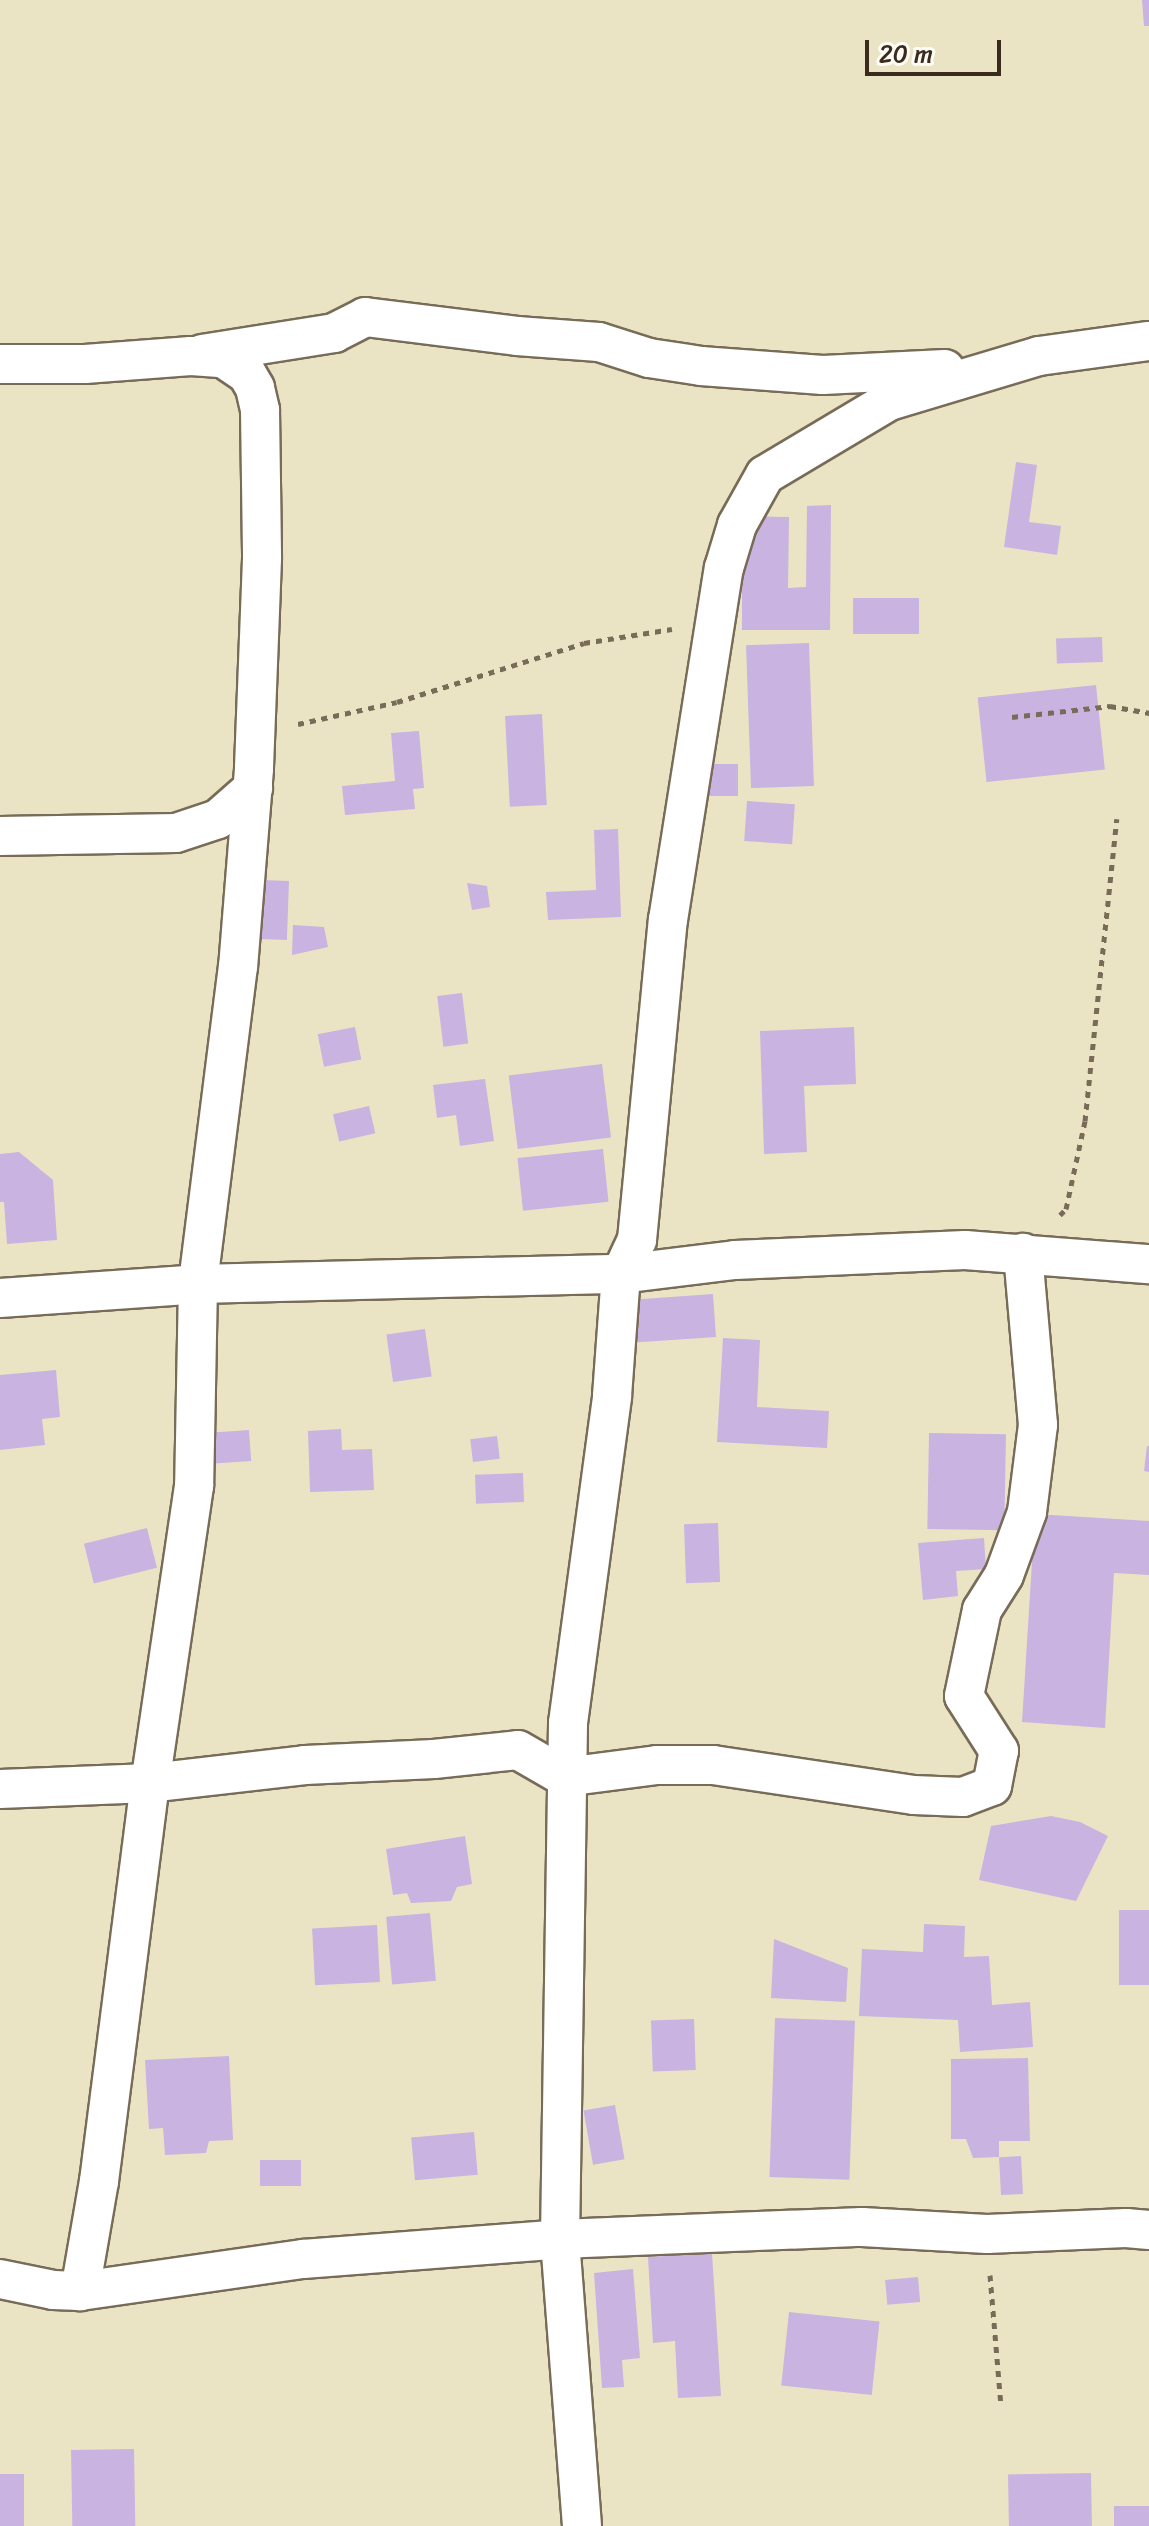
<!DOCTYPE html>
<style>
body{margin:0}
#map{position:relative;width:1149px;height:2526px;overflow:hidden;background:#eae4c4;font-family:Sriracha,sans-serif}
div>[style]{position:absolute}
.building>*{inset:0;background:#c9b3e1;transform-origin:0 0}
.path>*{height:5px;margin-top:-2.5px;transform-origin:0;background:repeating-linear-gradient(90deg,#786b58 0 6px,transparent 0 12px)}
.roads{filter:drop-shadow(2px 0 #786b58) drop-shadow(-2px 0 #786b58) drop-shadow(0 2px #786b58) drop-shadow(0 -2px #786b58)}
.minor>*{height:38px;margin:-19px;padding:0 19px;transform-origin:19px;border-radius:19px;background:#fff}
span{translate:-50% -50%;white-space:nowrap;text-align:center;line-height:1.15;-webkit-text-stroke:6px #fdfcf7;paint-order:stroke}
.scale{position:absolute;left:865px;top:40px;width:136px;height:36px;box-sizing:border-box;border:4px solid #3b2a1e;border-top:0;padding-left:10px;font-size:24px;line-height:28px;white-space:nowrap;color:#3b2a1e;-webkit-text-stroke:6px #fdfcf7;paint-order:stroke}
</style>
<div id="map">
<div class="building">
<i style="clip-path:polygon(1142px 0,1149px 0,1149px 26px,1144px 26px)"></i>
<i style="clip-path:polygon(1016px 462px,1037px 465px,1029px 522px,1061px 526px,1057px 555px,1004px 547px)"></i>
<i style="clip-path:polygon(831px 505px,830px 630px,742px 630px,742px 516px,789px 517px,788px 588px,806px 587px,807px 506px)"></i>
<i style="left:853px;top:598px;width:66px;height:36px"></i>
<i style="left:1102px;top:637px;width:25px;height:46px;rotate:88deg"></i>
<i style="left:809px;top:643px;width:143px;height:63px;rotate:88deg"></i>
<i style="left:1096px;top:685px;width:85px;height:119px;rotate:84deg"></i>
<i style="left:542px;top:714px;width:91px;height:37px;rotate:87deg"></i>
<i style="clip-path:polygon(419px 731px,424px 788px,413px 789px,415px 809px,345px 815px,342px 786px,395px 781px,391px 733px)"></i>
<i style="left:708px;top:764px;width:30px;height:32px"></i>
<i style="left:747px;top:801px;width:48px;height:40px;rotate:4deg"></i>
<i style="clip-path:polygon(618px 829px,621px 917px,548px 920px,546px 892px,596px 890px,594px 830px)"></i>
<i style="left:262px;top:880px;width:27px;height:59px;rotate:2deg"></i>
<i style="clip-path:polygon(467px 883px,487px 886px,490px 907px,472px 910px)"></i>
<i style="clip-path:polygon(293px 925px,324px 927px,328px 947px,292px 955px)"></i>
<i style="left:462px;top:993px;width:51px;height:25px;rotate:83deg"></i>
<i style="left:355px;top:1027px;width:33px;height:38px;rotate:79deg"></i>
<i style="clip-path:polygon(854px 1027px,856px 1084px,804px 1086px,807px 1152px,764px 1154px,760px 1031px)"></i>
<i style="left:602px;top:1064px;width:74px;height:94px;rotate:83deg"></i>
<i style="clip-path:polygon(485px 1079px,494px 1141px,460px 1146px,456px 1115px,437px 1118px,433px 1085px)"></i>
<i style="left:369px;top:1106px;width:28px;height:37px;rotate:77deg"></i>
<i style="left:603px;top:1149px;width:53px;height:86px;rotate:84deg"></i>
<i style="clip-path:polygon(19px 1152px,53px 1180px,57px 1240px,7px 1244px,4px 1202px,0 1202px,0 1154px)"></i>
<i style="left:713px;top:1294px;width:43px;height:85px;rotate:86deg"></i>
<i style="left:425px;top:1329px;width:48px;height:39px;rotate:82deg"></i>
<i style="clip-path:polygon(723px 1338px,760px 1340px,757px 1407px,829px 1411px,827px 1448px,717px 1442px)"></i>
<i style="clip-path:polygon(56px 1370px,60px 1417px,42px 1419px,45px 1445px,0 1450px,0 1375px)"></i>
<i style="clip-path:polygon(341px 1429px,342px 1450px,372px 1449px,374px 1490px,310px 1492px,308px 1431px)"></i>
<i style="left:249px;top:1430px;width:31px;height:44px;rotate:86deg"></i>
<i style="left:929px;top:1433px;width:77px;height:96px;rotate:1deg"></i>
<i style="left:497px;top:1436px;width:23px;height:27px;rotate:83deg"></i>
<i style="clip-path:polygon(1147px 1446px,1149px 1446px,1149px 1472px,1144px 1471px)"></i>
<i style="left:523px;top:1473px;width:29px;height:48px;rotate:88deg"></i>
<i style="clip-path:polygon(1035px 1514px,1149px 1521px,1149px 1575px,1114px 1573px,1105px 1728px,1022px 1722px)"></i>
<i style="left:718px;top:1523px;width:59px;height:34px;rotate:88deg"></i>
<i style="left:147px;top:1528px;width:41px;height:65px;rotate:76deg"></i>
<i style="clip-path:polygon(984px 1538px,986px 1569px,956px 1571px,958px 1596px,923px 1600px,918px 1543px)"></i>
<i style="clip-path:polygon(1051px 1816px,1080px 1822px,1108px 1836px,1076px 1901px,979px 1880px,991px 1826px)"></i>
<i style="clip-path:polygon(465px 1836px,472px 1884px,457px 1887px,451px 1901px,411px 1903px,407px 1893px,393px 1895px,386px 1849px)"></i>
<i style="left:1119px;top:1910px;width:30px;height:75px"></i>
<i style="left:430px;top:1913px;width:68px;height:44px;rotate:85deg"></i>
<i style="clip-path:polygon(924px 1924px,965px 1926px,964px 1957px,989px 1956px,992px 2005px,1030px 2002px,1033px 2047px,960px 2052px,958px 2020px,859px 2016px,862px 1949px,923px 1952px)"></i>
<i style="left:377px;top:1925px;width:57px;height:65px;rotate:87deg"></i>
<i style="clip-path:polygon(774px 1939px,848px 1968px,846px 2002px,771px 1998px)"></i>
<i style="left:775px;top:2018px;width:80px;height:159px;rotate:2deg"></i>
<i style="left:694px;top:2019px;width:51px;height:43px;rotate:88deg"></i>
<i style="clip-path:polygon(229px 2056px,233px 2140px,209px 2141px,206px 2153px,165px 2155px,163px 2128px,149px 2129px,145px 2060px)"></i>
<i style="clip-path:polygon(1028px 2058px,1030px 2141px,999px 2141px,999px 2157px,973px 2158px,966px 2139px,951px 2139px,951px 2059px)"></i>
<i style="left:615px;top:2105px;width:55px;height:32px;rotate:80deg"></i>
<i style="left:474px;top:2132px;width:43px;height:63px;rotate:85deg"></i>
<i style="left:1021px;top:2156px;width:38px;height:22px;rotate:87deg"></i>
<i style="left:260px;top:2160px;width:41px;height:26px"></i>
<i style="clip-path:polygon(712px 2253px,721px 2396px,678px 2398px,675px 2341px,653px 2343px,648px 2257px)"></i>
<i style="clip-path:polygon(633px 2269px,640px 2358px,622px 2360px,624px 2387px,602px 2388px,594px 2273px)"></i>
<i style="left:918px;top:2277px;width:25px;height:33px;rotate:85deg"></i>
<i style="left:789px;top:2312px;width:91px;height:74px;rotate:6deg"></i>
<i style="left:134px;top:2449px;width:77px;height:63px;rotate:89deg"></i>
<i style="left:1091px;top:2473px;width:53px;height:83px;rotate:89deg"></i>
<i style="left:24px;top:2474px;width:52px;height:24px;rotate:90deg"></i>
<i style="left:1149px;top:2506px;width:20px;height:35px;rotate:90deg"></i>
</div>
<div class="path">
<i style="left:1012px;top:717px;width:99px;rotate:-6.4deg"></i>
<i style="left:1110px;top:706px;width:40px;rotate:10deg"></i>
<i style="left:298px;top:724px;width:101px;rotate:-12.5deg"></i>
<i style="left:397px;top:702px;width:196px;rotate:-17.5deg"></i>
<i style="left:584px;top:643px;width:89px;rotate:-9deg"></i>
<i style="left:1060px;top:1215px;width:8px;rotate:-45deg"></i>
<i style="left:1066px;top:1209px;width:90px;rotate:-77.8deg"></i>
<i style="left:1085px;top:1121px;width:304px;rotate:-84deg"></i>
<i style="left:990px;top:2275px;width:131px;rotate:85.2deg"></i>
</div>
<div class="roads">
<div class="minor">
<i style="left:202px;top:354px;width:134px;rotate:-9deg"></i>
<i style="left:334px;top:333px;width:35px;rotate:-27deg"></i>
<i style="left:365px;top:317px;width:153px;rotate:7.1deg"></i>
<i style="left:517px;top:336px;width:82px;rotate:4.2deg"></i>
<i style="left:599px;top:342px;width:52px;rotate:17.7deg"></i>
<i style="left:649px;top:358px;width:53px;rotate:8.7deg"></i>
<i style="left:701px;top:366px;width:122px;rotate:4.2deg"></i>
<i style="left:823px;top:375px;width:122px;rotate:-2.8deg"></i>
<i style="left:0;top:364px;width:85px"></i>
<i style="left:85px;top:364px;width:106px;rotate:-4.3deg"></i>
<i style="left:191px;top:356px;width:32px;rotate:4deg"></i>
<i style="left:223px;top:358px;width:29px;rotate:34deg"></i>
<i style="left:247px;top:374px;width:16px;rotate:60deg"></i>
<i style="left:255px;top:388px;width:23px;rotate:77deg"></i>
<i style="left:260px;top:410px;width:149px;rotate:89.2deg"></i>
<i style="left:262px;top:559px;width:210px;rotate:92.2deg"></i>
<i style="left:254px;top:769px;width:198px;rotate:94.6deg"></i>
<i style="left:238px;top:966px;width:321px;rotate:97.2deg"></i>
<i style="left:198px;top:1284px;width:202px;rotate:91.1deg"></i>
<i style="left:194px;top:1486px;width:300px;rotate:98.4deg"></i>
<i style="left:150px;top:1783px;width:401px;rotate:97.3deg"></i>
<i style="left:99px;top:2181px;width:112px;rotate:99.8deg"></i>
<i style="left:0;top:836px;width:176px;rotate:-1deg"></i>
<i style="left:176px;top:833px;width:44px;rotate:-18.4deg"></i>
<i style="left:218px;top:819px;width:47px;rotate:-41.5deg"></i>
<i style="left:0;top:1298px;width:198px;rotate:-4deg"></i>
<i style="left:198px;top:1284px;width:423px;rotate:-1.4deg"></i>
<i style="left:621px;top:1274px;width:115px;rotate:-7deg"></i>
<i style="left:735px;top:1260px;width:230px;rotate:-2.5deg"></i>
<i style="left:965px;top:1250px;width:185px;rotate:4.4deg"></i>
<i style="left:0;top:1789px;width:150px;rotate:-2.3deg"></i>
<i style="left:150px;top:1783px;width:156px;rotate:-6.6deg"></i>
<i style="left:305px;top:1765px;width:129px;rotate:-2.7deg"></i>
<i style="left:434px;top:1759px;width:84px;rotate:-6.1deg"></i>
<i style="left:518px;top:1750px;width:54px;rotate:29.9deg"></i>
<i style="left:565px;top:1777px;width:93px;rotate:-7.4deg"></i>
<i style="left:657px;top:1765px;width:56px"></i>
<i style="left:713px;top:1765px;width:203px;rotate:8.5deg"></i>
<i style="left:914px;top:1795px;width:49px;rotate:2.3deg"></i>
<i style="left:963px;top:1797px;width:31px;rotate:-21deg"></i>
<i style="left:992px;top:1786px;width:36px;rotate:-79deg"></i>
<i style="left:999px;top:1751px;width:65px;rotate:-122.5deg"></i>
<i style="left:964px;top:1696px;width:88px;rotate:-78.2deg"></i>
<i style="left:982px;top:1610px;width:41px;rotate:-57.8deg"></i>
<i style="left:1004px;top:1575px;width:67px;rotate:-69.9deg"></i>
<i style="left:1027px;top:1512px;width:88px;rotate:-82.8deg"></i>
<i style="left:1038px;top:1425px;width:173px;rotate:-95deg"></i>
<i style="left:0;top:2279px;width:54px;rotate:11.7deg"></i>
<i style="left:53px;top:2290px;width:27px;rotate:2deg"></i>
<i style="left:80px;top:2291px;width:225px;rotate:-8.2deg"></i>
<i style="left:303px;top:2259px;width:258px;rotate:-4.4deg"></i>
<i style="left:560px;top:2239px;width:302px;rotate:-2.3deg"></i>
<i style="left:862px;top:2227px;width:125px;rotate:3.2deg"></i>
<i style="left:987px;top:2234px;width:139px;rotate:-2.5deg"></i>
<i style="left:1126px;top:2228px;width:23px;rotate:5deg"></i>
<i style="left:582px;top:2526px;width:288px;rotate:-94.4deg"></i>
<i style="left:560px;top:2239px;width:516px;rotate:-89.11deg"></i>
<i style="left:568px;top:1723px;width:330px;rotate:-82.3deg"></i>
<i style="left:612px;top:1396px;width:122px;rotate:-85.8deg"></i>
<i style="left:621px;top:1274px;width:38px;rotate:-65deg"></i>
<i style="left:637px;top:1240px;width:321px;rotate:-84.5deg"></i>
<i style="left:668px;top:920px;width:356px;rotate:-81deg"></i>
<i style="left:724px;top:568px;width:45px;rotate:-73.2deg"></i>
<i style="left:737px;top:525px;width:57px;rotate:-60.8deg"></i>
<i style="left:765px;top:475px;width:144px;rotate:-30.8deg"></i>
<i style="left:889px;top:401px;width:157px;rotate:-16.7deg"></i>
<i style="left:1039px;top:356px;width:111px;rotate:-7.8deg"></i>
</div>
</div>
<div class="scale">20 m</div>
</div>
